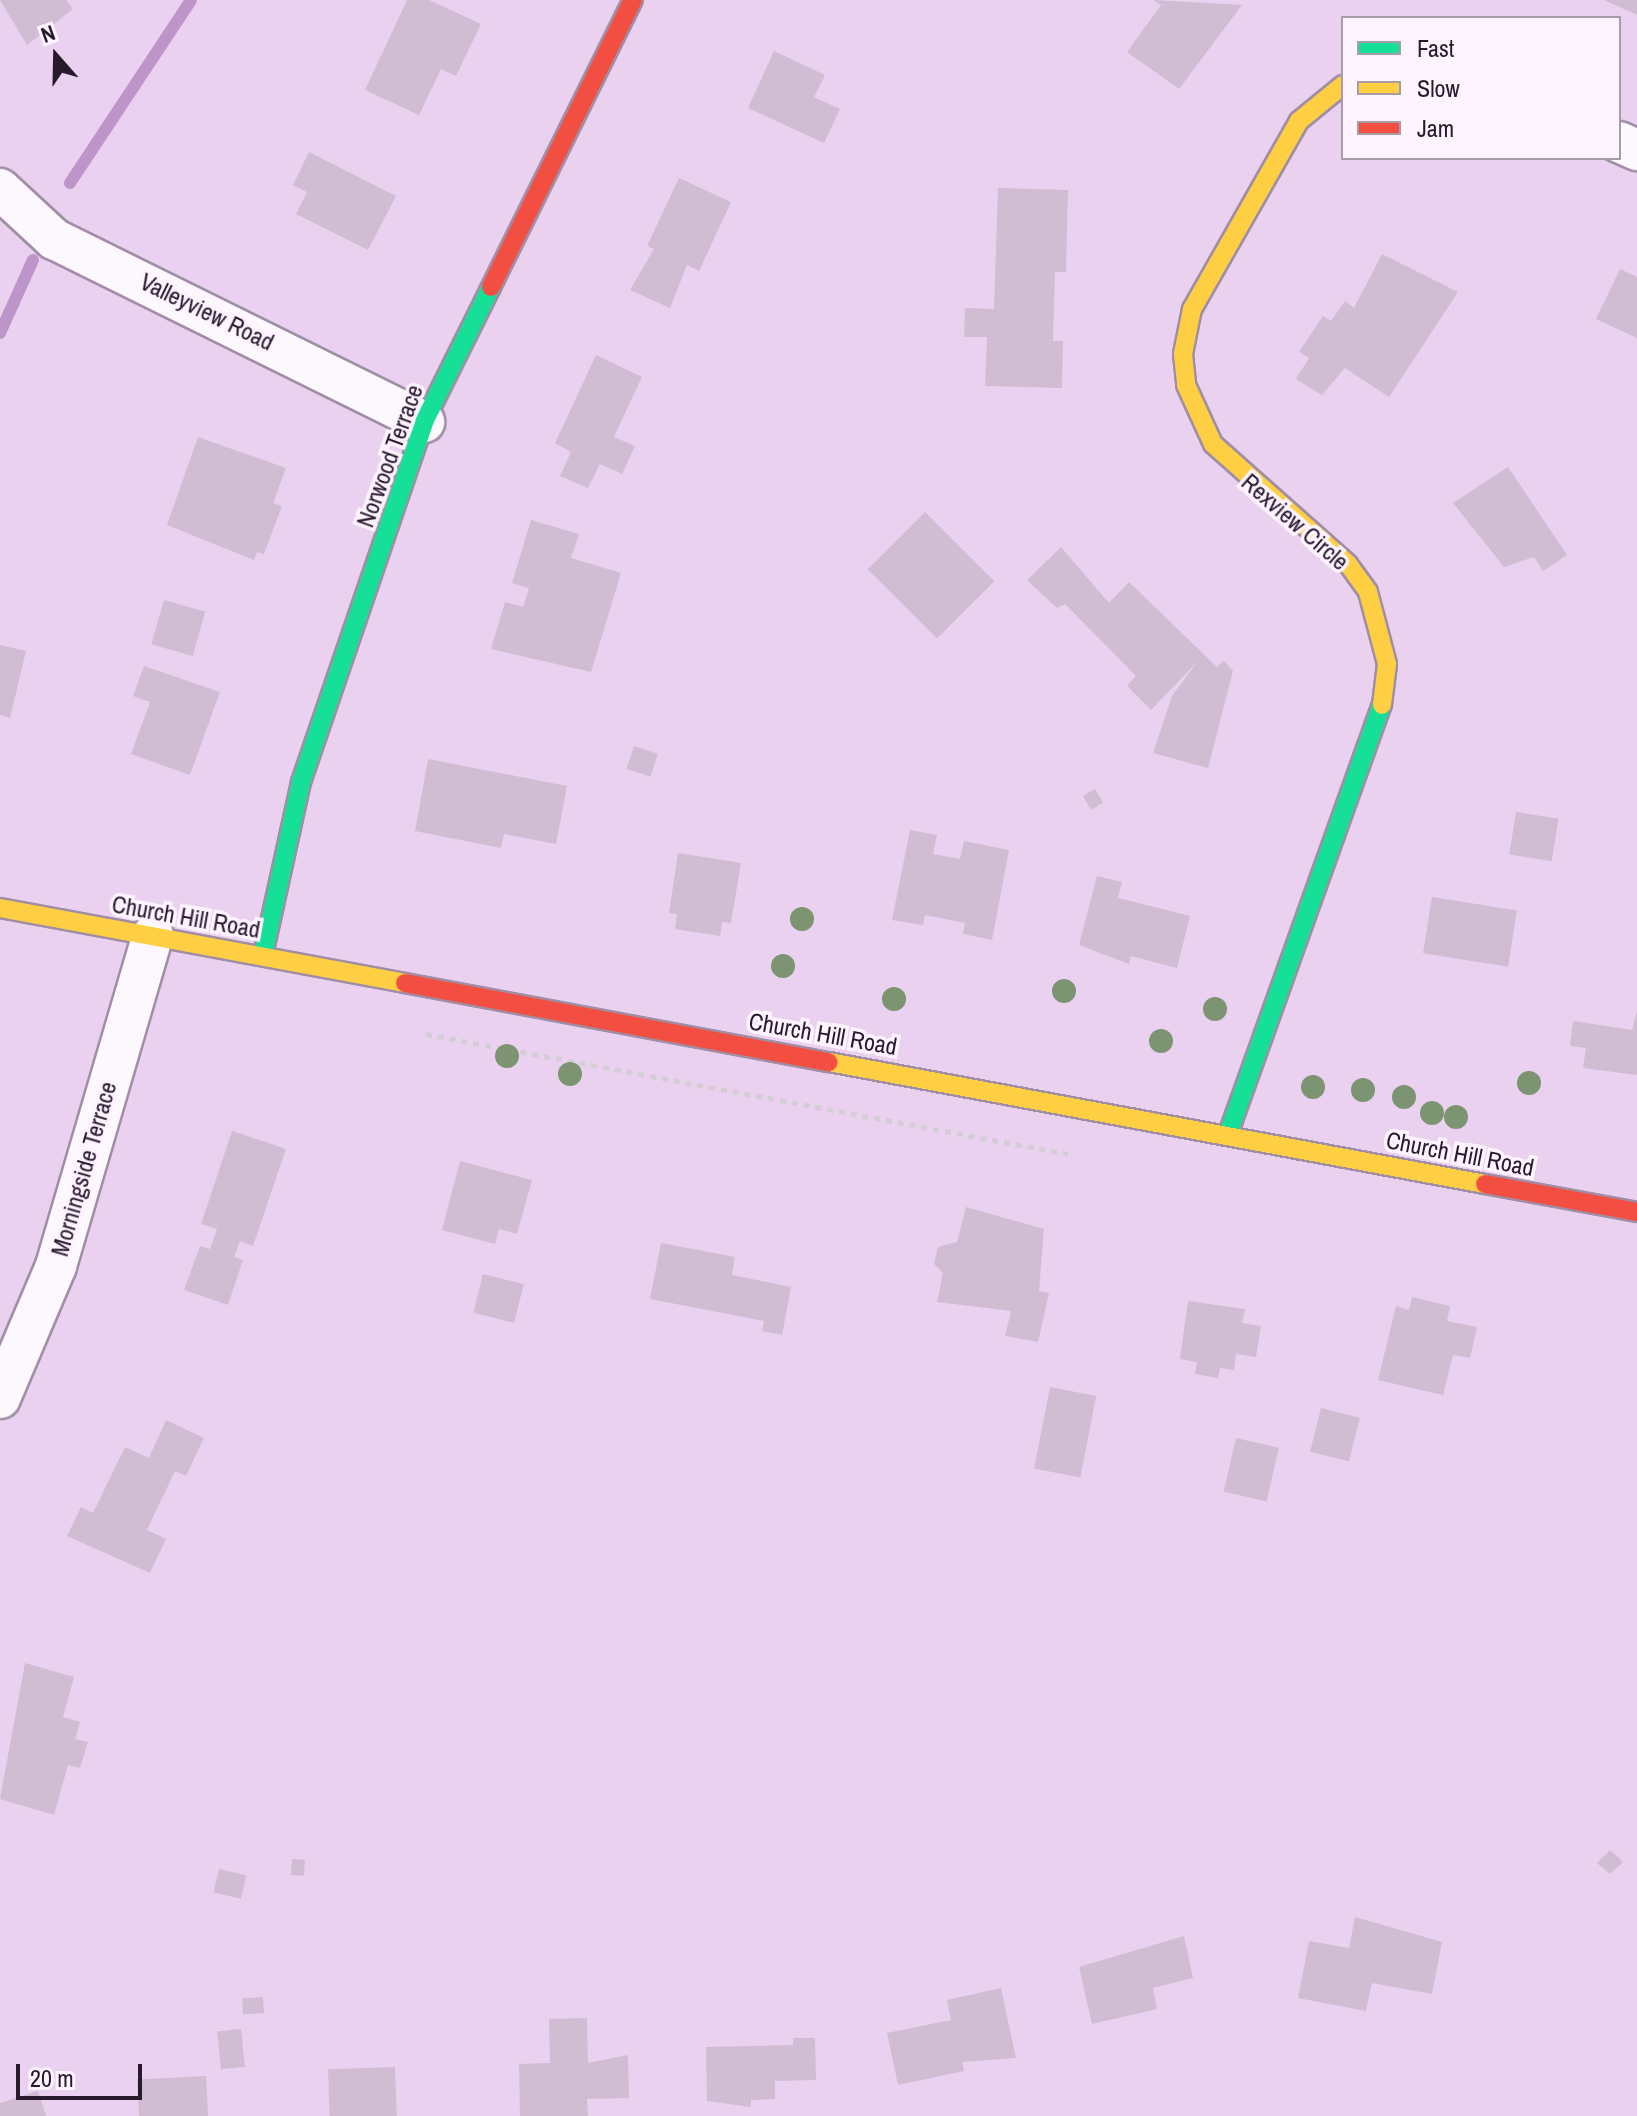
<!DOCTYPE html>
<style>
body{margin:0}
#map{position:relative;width:1637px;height:2116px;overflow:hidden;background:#e9d1ef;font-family:"Archivo Narrow",sans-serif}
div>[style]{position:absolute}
.stream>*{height:12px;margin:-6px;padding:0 6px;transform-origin:6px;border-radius:6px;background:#be95c8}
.building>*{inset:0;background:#d0bdd4;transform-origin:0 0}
.path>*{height:5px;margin-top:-2.5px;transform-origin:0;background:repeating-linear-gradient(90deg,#d4cdd6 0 6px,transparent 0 12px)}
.roads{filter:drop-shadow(2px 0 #a08ea5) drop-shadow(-2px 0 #a08ea5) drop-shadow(0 2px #a08ea5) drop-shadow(0 -2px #a08ea5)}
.street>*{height:40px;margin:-20px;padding:0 20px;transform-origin:20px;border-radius:20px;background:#fcf8fd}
.fast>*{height:18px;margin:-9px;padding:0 9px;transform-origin:9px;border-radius:9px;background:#16e098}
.slow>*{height:18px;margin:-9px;padding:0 9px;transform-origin:9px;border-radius:9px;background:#ffcf43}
.jam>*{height:18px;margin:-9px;padding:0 9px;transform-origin:9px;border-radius:9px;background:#f24e42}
.trees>*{width:24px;height:24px;margin:-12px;border-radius:50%;background:#7c9472}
span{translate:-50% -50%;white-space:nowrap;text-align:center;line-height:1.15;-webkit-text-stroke:7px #fdf4ff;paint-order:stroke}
.street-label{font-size:24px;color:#29192d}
.legend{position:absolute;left:1341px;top:16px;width:280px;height:144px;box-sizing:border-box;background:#fdf4ff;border:2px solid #a89cab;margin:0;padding:10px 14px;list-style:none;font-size:24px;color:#29192d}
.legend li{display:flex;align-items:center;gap:16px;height:40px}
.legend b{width:40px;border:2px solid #a89cab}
.north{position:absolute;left:16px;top:16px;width:80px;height:80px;-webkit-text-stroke:6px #fdf4ff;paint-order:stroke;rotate:340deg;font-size:22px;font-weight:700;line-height:32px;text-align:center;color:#29192d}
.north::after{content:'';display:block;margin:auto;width:28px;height:36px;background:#29192d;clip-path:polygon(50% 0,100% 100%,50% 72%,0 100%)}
.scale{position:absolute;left:16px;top:2064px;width:126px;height:36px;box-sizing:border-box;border:4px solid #29192d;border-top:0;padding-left:10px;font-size:24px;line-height:28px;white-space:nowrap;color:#29192d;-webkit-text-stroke:6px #fdf4ff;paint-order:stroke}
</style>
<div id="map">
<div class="stream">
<i style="left:70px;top:183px;width:219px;rotate:-56.5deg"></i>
<i style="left:0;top:333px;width:80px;rotate:-65.7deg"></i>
</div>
<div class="building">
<i style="clip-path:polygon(0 0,66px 0,73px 9px,27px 45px)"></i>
<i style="clip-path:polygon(407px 0,429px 0,481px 24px,456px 76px,441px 69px,419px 115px,365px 90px)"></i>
<i style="clip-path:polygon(1153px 0,1242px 5px,1179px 89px,1127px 52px,1161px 5px)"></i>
<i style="clip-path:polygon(1604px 0,1637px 0,1637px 15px)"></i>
<i style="clip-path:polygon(774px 51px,825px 75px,814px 97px,840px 109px,824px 143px,748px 108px)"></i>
<i style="clip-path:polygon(309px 152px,396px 196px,368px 250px,296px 214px,307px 192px,293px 185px)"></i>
<i style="clip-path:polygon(679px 178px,731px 202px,699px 271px,687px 265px,670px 308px,630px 290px,654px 249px,647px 246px)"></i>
<i style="clip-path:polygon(998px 188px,1068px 190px,1066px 272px,1055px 272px,1053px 341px,1063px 341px,1062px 388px,985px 386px,987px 337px,964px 337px,965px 308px,994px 309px)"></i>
<i style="clip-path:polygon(1382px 254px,1458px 292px,1389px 397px,1345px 368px,1322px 395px,1296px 379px,1309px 358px,1299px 352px,1323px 316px,1331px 321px,1345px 301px,1354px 308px)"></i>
<i style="clip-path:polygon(1620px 269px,1637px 277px,1637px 338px,1596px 319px)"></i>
<i style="clip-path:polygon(596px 355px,642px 377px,614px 437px,635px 446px,622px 474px,600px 464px,588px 488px,560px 476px,571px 452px,555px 443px)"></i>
<i style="clip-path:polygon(198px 437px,286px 468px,273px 503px,282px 506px,264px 554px,257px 552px,254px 560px,167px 525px)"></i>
<i style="clip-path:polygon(1508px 467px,1567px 555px,1543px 571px,1534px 557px,1504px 567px,1453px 503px)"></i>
<i style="left:925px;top:512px;width:98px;height:81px;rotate:45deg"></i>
<i style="clip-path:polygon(531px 520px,579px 534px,571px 558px,621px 573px,591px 672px,491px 649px,505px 602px,523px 607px,529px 588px,512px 583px)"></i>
<i style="clip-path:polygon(1061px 547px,1109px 603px,1129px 582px,1217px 667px,1224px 661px,1233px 671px,1208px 768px,1153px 753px,1172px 696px,1197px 662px,1151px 710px,1127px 686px,1136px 676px,1065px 604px,1057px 608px,1027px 580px)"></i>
<i style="left:164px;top:600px;width:43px;height:46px;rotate:16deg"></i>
<i style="clip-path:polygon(0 645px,26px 651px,10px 718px,0 715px)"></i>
<i style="clip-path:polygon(144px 666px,220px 692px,190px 775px,131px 754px,150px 702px,133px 696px)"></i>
<i style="left:634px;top:746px;width:25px;height:24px;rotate:18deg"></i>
<i style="clip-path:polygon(428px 759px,567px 786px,556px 844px,504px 834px,501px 848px,415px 831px)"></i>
<i style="left:1095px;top:789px;width:16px;height:14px;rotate:60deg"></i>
<i style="left:1516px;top:812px;width:43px;height:43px;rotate:9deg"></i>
<i style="clip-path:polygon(910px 830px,937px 835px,933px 854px,960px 859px,964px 841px,1009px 850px,992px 940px,963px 934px,965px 923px,925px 915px,923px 925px,892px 920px)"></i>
<i style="clip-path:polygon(678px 853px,741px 863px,731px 923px,722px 922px,720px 936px,675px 929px,677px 914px,669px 913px)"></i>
<i style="clip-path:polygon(1097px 876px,1122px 882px,1118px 898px,1190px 916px,1177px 968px,1131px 956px,1129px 964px,1079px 945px)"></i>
<i style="left:1432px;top:897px;width:86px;height:57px;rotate:9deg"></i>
<i style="clip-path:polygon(1637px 1011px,1637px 1075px,1583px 1068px,1586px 1048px,1570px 1046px,1573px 1021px,1632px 1030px)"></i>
<i style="clip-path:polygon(232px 1131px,286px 1149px,253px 1246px,240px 1241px,234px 1257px,243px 1260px,228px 1305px,184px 1290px,200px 1246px,210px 1249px,217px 1229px,201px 1224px)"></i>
<i style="clip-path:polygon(460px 1161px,532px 1180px,517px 1234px,499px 1229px,495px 1244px,442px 1230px)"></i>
<i style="clip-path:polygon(966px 1207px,1044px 1229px,1039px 1291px,1049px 1293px,1038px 1342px,1005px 1336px,1011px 1311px,937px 1302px,943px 1273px,934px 1264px,938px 1247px,957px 1242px)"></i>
<i style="clip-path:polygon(661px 1243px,735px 1257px,732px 1275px,791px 1287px,782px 1335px,762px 1331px,764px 1321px,650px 1299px)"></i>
<i style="left:483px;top:1274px;width:42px;height:40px;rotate:14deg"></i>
<i style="clip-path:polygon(1412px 1297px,1450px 1306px,1447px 1321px,1477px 1327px,1470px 1358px,1453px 1355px,1443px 1395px,1378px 1380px,1396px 1306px,1409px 1310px)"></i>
<i style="clip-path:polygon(1188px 1301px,1245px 1309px,1242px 1323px,1261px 1326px,1256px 1357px,1236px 1354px,1234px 1370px,1220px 1368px,1218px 1378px,1195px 1374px,1197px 1362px,1180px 1359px)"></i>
<i style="left:1050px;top:1387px;width:47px;height:83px;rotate:11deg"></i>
<i style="left:1321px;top:1408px;width:40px;height:45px;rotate:14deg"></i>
<i style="clip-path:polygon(166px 1420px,204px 1438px,186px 1476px,175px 1471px,147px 1530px,166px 1539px,150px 1573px,67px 1536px,81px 1507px,93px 1513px,125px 1447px,149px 1458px)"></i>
<i style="left:1236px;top:1438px;width:44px;height:55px;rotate:13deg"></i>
<i style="clip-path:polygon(25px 1663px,74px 1677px,63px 1717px,80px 1722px,75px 1739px,88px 1742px,80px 1768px,68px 1765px,54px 1815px,0 1799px)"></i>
<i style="clip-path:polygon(1610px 1850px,1623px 1862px,1610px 1874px,1597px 1863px)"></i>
<i style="left:292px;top:1859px;width:13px;height:16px;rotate:4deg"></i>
<i style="left:219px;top:1869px;width:28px;height:24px;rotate:13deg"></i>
<i style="clip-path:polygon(1355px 1917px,1442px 1942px,1432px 1994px,1372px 1983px,1366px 2011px,1298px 1998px,1309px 1941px,1349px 1948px)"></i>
<i style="clip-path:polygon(1184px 1936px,1193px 1978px,1153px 1988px,1157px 2009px,1092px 2024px,1079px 1967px)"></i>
<i style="clip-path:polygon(1001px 1988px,1016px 2058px,962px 2062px,964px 2071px,898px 2085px,887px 2033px,951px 2020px,947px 2000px)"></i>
<i style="left:263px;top:1997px;width:16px;height:21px;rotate:86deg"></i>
<i style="clip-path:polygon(587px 2018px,588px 2063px,628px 2055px,629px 2098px,587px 2099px,588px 2116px,520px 2116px,519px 2064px,550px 2063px,549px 2019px)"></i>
<i style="left:241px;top:2029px;width:38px;height:24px;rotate:84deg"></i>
<i style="clip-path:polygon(793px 2038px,815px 2038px,816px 2080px,775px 2081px,775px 2099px,751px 2100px,751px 2107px,707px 2101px,706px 2047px,793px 2045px)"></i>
<i style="left:395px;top:2067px;width:49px;height:67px;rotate:88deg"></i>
<i style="left:206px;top:2076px;width:40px;height:69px;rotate:87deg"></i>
<i style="clip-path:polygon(38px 2091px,46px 2116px,0 2116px,0 2103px)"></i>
</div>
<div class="path">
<i style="left:426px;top:1034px;width:653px;rotate:10.59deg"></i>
</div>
<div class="roads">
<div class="street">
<i style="left:1619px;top:142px;width:20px;rotate:24deg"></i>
<i style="left:0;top:189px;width:74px;rotate:42.8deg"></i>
<i style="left:54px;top:239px;width:413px;rotate:26.3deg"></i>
<i style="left:0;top:1398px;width:143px;rotate:-67deg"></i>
<i style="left:56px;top:1266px;width:345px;rotate:-73.7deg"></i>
</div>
<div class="fast">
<i style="left:263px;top:955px;width:177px;rotate:-77.6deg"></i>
<i style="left:301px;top:782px;width:380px;rotate:-71.1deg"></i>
<i style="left:424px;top:422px;width:151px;rotate:-63.6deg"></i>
<i style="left:1228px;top:1134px;width:456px;rotate:-70.3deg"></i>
</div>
<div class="slow">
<i style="left:1343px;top:85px;width:57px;rotate:140.7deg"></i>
<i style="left:1299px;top:121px;width:216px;rotate:119.6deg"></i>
<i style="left:1192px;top:309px;width:46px;rotate:101.3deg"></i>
<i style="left:1183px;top:354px;width:31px;rotate:84deg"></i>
<i style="left:1186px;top:385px;width:65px;rotate:65.4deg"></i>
<i style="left:1213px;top:444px;width:181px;rotate:41.6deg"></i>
<i style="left:1348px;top:564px;width:34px;rotate:54deg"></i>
<i style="left:1368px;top:592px;width:74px;rotate:75.2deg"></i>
<i style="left:1387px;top:664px;width:41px;rotate:97deg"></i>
<i style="left:0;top:908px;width:412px;rotate:10.5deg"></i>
<i style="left:829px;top:1062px;width:667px;rotate:10.54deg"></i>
</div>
<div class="jam">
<i style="left:491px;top:287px;width:320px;rotate:-63.7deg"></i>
<i style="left:405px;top:983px;width:431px;rotate:10.6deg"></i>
<i style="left:1485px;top:1184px;width:155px;rotate:10.4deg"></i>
</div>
</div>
<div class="trees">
<i style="left:802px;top:919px"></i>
<i style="left:783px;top:966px"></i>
<i style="left:1064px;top:991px"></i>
<i style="left:894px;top:999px"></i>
<i style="left:1215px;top:1009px"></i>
<i style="left:1161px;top:1041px"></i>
<i style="left:507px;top:1056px"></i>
<i style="left:570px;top:1074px"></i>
<i style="left:1529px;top:1083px"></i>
<i style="left:1313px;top:1087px"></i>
<i style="left:1363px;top:1090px"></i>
<i style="left:1404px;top:1097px"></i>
<i style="left:1432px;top:1113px"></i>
<i style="left:1456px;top:1117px"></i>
</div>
<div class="street-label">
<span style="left:207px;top:312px;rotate:26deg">Valleyview Road</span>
<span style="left:390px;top:456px;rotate:-70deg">Norwood Terrace</span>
<span style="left:1295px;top:522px;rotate:41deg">Rexview Circle</span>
<span style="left:186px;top:917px;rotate:10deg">Church Hill Road</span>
<span style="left:823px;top:1034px;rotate:10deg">Church Hill Road</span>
<span style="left:1460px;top:1154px;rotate:11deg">Church Hill Road</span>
<span style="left:84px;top:1169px;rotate:-74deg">Morningside Terrace</span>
</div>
<ul class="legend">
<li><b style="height:10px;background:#16e098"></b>Fast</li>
<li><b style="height:10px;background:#ffcf43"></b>Slow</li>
<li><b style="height:10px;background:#f24e42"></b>Jam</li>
</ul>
<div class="north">N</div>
<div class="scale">20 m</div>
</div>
